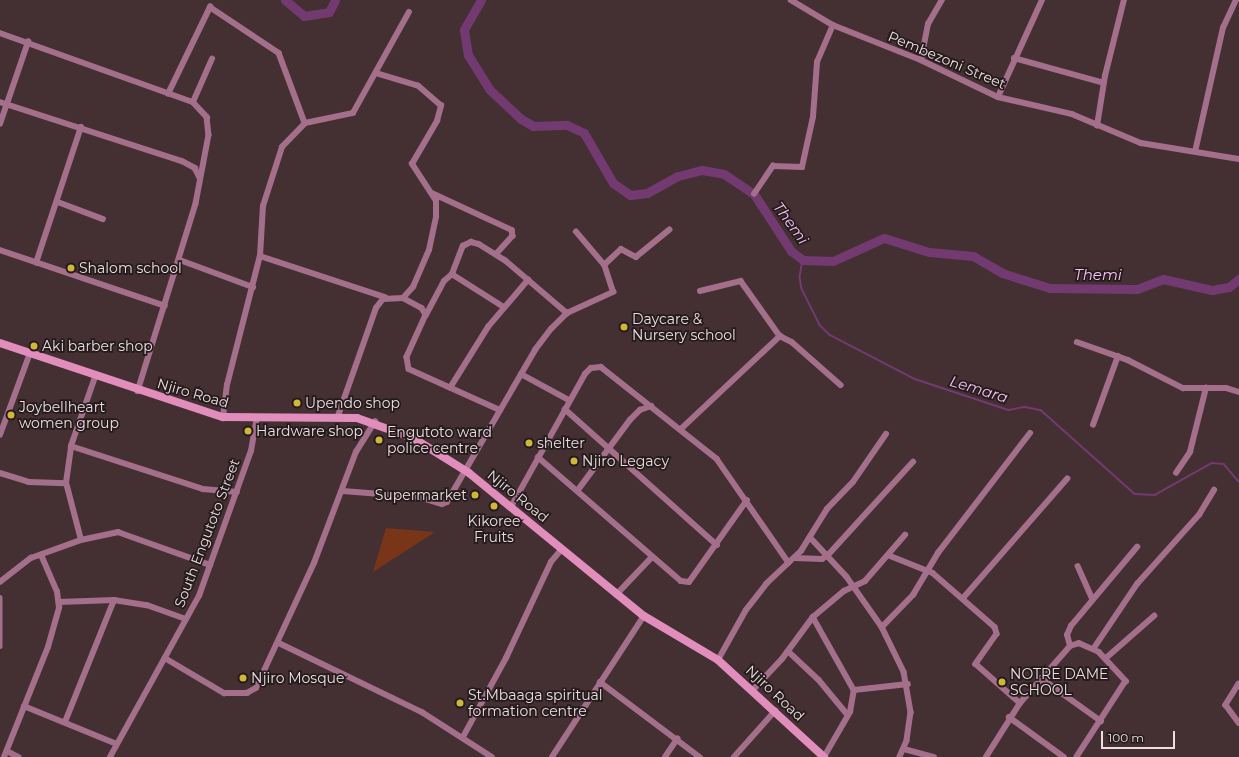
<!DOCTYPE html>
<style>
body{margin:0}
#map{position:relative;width:1239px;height:757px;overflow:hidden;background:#442f33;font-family:Montserrat,sans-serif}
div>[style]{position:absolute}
.green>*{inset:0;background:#783518}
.stream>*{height:1.5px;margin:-0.75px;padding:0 0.75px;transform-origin:0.75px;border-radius:0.75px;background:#733a72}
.river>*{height:9px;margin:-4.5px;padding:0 4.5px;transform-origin:4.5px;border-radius:4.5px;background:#733a72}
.street>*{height:5.5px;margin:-2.75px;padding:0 2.75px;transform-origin:2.75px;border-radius:2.75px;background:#a46f8b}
.secondary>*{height:8px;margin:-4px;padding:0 4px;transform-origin:4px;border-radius:4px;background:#e28ebc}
.dots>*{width:11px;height:11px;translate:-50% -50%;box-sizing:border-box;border:2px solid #241a1c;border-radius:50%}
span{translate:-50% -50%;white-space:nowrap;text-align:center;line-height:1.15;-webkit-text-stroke:3.5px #241a1c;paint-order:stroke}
.street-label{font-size:14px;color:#ecdee0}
.poi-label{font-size:14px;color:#ecdee0}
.left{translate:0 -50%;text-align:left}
.right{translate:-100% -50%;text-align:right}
.water-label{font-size:15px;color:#f6c3f4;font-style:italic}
.scale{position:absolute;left:1101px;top:731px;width:74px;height:18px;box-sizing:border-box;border:2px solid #ecdee0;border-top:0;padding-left:5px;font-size:12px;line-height:14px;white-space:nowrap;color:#ecdee0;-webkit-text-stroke:3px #241a1c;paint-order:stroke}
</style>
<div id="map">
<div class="green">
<i style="clip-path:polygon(386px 528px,435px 532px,373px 572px)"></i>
</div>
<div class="stream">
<i style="left:803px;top:260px;width:17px;rotate:100deg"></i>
<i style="left:800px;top:277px;width:12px;rotate:81deg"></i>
<i style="left:802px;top:289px;width:40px;rotate:63.4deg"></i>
<i style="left:820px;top:325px;width:14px;rotate:45deg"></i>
<i style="left:830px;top:335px;width:96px;rotate:27.4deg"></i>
<i style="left:915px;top:379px;width:99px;rotate:18.3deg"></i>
<i style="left:1009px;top:410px;width:16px;rotate:-11deg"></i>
<i style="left:1025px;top:407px;width:16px;rotate:11deg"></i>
<i style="left:1041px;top:410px;width:126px;rotate:41.8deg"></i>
<i style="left:1135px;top:494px;width:20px;rotate:3deg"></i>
<i style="left:1155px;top:495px;width:65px;rotate:-29.3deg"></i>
<i style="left:1212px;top:463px;width:12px;rotate:5deg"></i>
<i style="left:1224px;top:464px;width:23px;rotate:50deg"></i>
</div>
<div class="river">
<i style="left:285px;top:0;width:25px;rotate:40deg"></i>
<i style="left:304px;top:16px;width:25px;rotate:-9deg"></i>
<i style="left:329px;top:12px;width:13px;rotate:-63deg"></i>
<i style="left:481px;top:0;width:34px;rotate:120deg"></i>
<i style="left:464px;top:30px;width:25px;rotate:81deg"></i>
<i style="left:468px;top:55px;width:40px;rotate:58deg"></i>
<i style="left:489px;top:89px;width:44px;rotate:43.2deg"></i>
<i style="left:521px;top:119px;width:14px;rotate:30deg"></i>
<i style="left:533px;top:126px;width:34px;rotate:-2deg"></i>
<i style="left:567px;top:125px;width:19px;rotate:25deg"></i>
<i style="left:584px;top:133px;width:58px;rotate:59.9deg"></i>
<i style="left:613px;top:183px;width:21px;rotate:35deg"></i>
<i style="left:630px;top:195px;width:17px;rotate:-7deg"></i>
<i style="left:647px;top:193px;width:35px;rotate:-29deg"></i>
<i style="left:678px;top:176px;width:25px;rotate:-14deg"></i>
<i style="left:702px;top:170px;width:22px;rotate:10deg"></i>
<i style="left:724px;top:174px;width:36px;rotate:34deg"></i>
<i style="left:754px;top:194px;width:68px;rotate:57deg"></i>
<i style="left:791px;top:251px;width:15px;rotate:37deg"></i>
<i style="left:803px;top:260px;width:30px;rotate:2deg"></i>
<i style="left:833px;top:261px;width:56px;rotate:-24.3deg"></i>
<i style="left:884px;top:238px;width:47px;rotate:17.3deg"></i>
<i style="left:929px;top:252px;width:44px;rotate:5.2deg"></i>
<i style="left:973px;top:256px;width:34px;rotate:30deg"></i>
<i style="left:1002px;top:273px;width:50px;rotate:17.4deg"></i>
<i style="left:1050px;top:288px;width:87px;rotate:0.7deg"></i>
<i style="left:1137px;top:289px;width:28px;rotate:-21deg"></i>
<i style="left:1163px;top:279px;width:50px;rotate:12.7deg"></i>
<i style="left:1212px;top:290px;width:17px;rotate:-10deg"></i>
<i style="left:1229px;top:287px;width:13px;rotate:-39deg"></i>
</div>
<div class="street">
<i style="left:791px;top:0;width:49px;rotate:30.8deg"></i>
<i style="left:833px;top:25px;width:95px;rotate:21.7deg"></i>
<i style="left:921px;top:60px;width:85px;rotate:25.7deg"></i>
<i style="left:998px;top:97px;width:76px;rotate:12.9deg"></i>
<i style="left:1072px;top:114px;width:75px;rotate:22.8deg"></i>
<i style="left:1141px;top:143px;width:99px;rotate:9.3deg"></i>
<i style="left:0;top:33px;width:205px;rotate:19.7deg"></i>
<i style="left:193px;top:102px;width:21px;rotate:47deg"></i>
<i style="left:207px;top:117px;width:18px;rotate:84deg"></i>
<i style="left:209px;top:135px;width:70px;rotate:100.7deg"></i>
<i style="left:196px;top:204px;width:196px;rotate:107.2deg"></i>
<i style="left:1014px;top:58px;width:93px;rotate:15.5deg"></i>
<i style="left:921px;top:60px;width:37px;rotate:-79deg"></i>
<i style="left:928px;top:24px;width:28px;rotate:-60deg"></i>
<i style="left:168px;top:94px;width:97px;rotate:-64.2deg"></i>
<i style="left:210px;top:7px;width:83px;rotate:33.7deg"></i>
<i style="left:279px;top:53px;width:75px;rotate:69.6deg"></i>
<i style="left:998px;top:97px;width:107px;rotate:-65.6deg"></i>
<i style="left:0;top:102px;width:191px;rotate:18deg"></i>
<i style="left:182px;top:161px;width:15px;rotate:28deg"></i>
<i style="left:195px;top:168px;width:11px;rotate:63deg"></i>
<i style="left:193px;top:102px;width:47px;rotate:-66.2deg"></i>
<i style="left:0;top:124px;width:87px;rotate:-71.1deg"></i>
<i style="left:1097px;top:126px;width:51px;rotate:-80.9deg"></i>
<i style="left:1105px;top:76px;width:78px;rotate:-76deg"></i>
<i style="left:1195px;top:152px;width:127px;rotate:-77.3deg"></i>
<i style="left:1223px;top:28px;width:31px;rotate:-65deg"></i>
<i style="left:432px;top:193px;width:88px;rotate:24.8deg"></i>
<i style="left:512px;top:230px;width:6px;rotate:81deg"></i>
<i style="left:513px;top:236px;width:24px;rotate:132deg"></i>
<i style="left:754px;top:194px;width:34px;rotate:-56deg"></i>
<i style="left:773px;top:166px;width:29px;rotate:2deg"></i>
<i style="left:802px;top:167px;width:51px;rotate:-77.6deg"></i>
<i style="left:813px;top:117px;width:55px;rotate:-85.8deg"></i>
<i style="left:817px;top:62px;width:40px;rotate:-66.6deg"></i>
<i style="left:58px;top:202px;width:48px;rotate:20.7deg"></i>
<i style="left:0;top:250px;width:174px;rotate:18.7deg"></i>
<i style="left:260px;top:256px;width:132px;rotate:18.2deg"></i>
<i style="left:180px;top:260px;width:78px;rotate:20.3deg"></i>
<i style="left:36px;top:263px;width:143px;rotate:-71.7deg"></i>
<i style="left:604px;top:265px;width:23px;rotate:-43deg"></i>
<i style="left:621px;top:249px;width:17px;rotate:28deg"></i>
<i style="left:636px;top:257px;width:43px;rotate:-39.3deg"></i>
<i style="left:452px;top:274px;width:30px;rotate:-69deg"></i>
<i style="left:463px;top:246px;width:9px;rotate:-27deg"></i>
<i style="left:471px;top:242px;width:8px;rotate:14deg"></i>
<i style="left:479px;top:244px;width:31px;rotate:32deg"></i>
<i style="left:505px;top:260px;width:82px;rotate:40.5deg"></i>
<i style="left:700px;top:291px;width:42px;rotate:-13.7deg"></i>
<i style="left:741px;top:281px;width:67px;rotate:54.7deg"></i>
<i style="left:403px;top:298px;width:21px;rotate:28deg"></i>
<i style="left:422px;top:308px;width:8px;rotate:60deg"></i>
<i style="left:426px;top:315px;width:46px;rotate:114.3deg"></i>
<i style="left:407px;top:357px;width:12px;rotate:81deg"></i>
<i style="left:409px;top:369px;width:100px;rotate:24.3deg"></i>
<i style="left:426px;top:315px;width:38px;rotate:-62deg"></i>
<i style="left:444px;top:281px;width:11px;rotate:-41deg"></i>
<i style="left:452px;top:274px;width:62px;rotate:32.4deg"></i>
<i style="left:1077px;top:342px;width:54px;rotate:19.4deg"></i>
<i style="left:1128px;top:360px;width:62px;rotate:27deg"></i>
<i style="left:1183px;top:388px;width:43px"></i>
<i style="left:1226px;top:388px;width:14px;rotate:17deg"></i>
<i style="left:521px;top:374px;width:55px;rotate:28.4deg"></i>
<i style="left:450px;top:388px;width:72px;rotate:-58.1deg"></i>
<i style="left:488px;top:327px;width:62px;rotate:-49.6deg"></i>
<i style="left:565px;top:409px;width:204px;rotate:41.8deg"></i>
<i style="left:338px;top:416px;width:114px;rotate:-70.6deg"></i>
<i style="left:376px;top:308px;width:11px;rotate:-52deg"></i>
<i style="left:383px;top:299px;width:20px;rotate:-3deg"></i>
<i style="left:403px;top:298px;width:15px;rotate:-48deg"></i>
<i style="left:413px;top:287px;width:40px;rotate:-66.6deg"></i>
<i style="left:429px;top:250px;width:34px;rotate:-78deg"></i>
<i style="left:436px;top:217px;width:16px;rotate:-90deg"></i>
<i style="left:436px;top:201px;width:44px;rotate:-123deg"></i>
<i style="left:412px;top:164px;width:50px;rotate:-59.8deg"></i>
<i style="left:437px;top:121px;width:16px;rotate:-75deg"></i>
<i style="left:441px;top:106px;width:30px;rotate:-139deg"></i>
<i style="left:418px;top:86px;width:42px;rotate:-163.3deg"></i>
<i style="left:223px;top:417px;width:32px;rotate:-83deg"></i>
<i style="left:227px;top:385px;width:133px;rotate:-75.7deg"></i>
<i style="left:260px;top:256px;width:50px;rotate:-86.6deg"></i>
<i style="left:263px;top:206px;width:62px;rotate:-72.1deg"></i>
<i style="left:282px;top:147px;width:33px;rotate:-46deg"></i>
<i style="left:305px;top:123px;width:49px;rotate:-11.8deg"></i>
<i style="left:353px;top:113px;width:115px;rotate:-61deg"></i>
<i style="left:1093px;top:425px;width:73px;rotate:-70.1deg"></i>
<i style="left:681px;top:429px;width:136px;rotate:-43.2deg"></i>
<i style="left:780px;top:336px;width:13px;rotate:27deg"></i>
<i style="left:792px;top:342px;width:65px;rotate:41.3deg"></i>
<i style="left:0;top:435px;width:87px;rotate:-69.9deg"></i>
<i style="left:71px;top:446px;width:139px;rotate:18deg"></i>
<i style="left:203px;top:489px;width:34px;rotate:5deg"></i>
<i style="left:538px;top:457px;width:189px;rotate:40.9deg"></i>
<i style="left:681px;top:581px;width:8px;rotate:7deg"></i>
<i style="left:689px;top:582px;width:100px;rotate:-54.7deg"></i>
<i style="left:0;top:473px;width:30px;rotate:17deg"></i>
<i style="left:29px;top:482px;width:37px;rotate:2deg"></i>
<i style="left:1176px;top:473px;width:25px;rotate:-56deg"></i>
<i style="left:1190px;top:452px;width:66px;rotate:-76deg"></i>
<i style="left:578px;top:490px;width:87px;rotate:-53.4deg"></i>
<i style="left:630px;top:420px;width:14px;rotate:-45deg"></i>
<i style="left:640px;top:410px;width:12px;rotate:-20deg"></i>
<i style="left:343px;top:491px;width:76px;rotate:4.5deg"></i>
<i style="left:419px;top:497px;width:24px;rotate:17deg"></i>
<i style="left:442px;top:504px;width:5px;rotate:-22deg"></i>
<i style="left:447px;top:502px;width:176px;rotate:-59.9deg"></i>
<i style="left:535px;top:350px;width:26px;rotate:-53deg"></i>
<i style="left:551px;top:329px;width:23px;rotate:-45deg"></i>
<i style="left:567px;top:313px;width:51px;rotate:-24.5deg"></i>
<i style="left:613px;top:292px;width:28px;rotate:-108deg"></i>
<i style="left:604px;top:265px;width:43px;rotate:-130.3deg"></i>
<i style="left:511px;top:507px;width:152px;rotate:-60.9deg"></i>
<i style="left:585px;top:374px;width:8px;rotate:-45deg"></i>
<i style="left:591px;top:368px;width:10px;rotate:-6deg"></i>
<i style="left:601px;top:367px;width:148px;rotate:38.4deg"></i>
<i style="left:717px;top:459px;width:126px;rotate:55.3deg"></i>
<i style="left:810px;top:537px;width:54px;rotate:47.2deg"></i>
<i style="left:847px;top:577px;width:61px;rotate:55deg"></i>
<i style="left:882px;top:627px;width:50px;rotate:63.9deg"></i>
<i style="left:904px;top:672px;width:41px;rotate:80.1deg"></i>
<i style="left:911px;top:712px;width:29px;rotate:98deg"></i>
<i style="left:907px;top:741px;width:17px;rotate:114deg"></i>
<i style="left:81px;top:540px;width:59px;rotate:-104.7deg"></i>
<i style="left:66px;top:483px;width:37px;rotate:-82deg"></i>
<i style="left:71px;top:446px;width:73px;rotate:-70.8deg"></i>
<i style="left:888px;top:555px;width:48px;rotate:21.8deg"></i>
<i style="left:933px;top:573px;width:82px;rotate:41.1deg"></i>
<i style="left:995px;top:627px;width:7px;rotate:74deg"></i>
<i style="left:997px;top:634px;width:37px;rotate:125deg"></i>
<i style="left:976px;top:664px;width:59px;rotate:41.6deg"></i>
<i style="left:795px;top:558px;width:27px;rotate:2deg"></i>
<i style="left:822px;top:559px;width:7px;rotate:-34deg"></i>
<i style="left:828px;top:555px;width:126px;rotate:-47.6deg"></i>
<i style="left:1078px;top:566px;width:36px;rotate:66deg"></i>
<i style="left:0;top:582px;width:39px;rotate:-38deg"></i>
<i style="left:31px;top:558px;width:53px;rotate:-19.8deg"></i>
<i style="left:81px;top:540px;width:38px;rotate:-12deg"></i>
<i style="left:118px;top:532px;width:98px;rotate:19.7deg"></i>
<i style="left:616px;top:595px;width:52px;rotate:-46.5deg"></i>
<i style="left:964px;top:597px;width:157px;rotate:-48.9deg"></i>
<i style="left:0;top:598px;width:48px;rotate:90deg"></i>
<i style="left:59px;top:602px;width:55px;rotate:-2.1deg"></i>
<i style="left:114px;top:600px;width:33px;rotate:9deg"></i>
<i style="left:147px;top:605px;width:41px;rotate:19.7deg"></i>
<i style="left:813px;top:617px;width:84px;rotate:60.7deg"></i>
<i style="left:882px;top:627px;width:45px;rotate:-45.9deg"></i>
<i style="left:913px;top:595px;width:49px;rotate:-59.2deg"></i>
<i style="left:938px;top:553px;width:151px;rotate:-52.5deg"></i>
<i style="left:279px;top:643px;width:159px;rotate:25.8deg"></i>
<i style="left:422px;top:712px;width:83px;rotate:32.7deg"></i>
<i style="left:1070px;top:646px;width:11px;rotate:-105deg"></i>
<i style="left:1067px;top:635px;width:10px;rotate:-66deg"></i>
<i style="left:1071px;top:626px;width:103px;rotate:-50.1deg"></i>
<i style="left:1094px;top:648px;width:77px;rotate:-56.1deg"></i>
<i style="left:1137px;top:584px;width:93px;rotate:-48.1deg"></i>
<i style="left:1199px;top:515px;width:29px;rotate:-59deg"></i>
<i style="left:788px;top:651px;width:42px;rotate:43.1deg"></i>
<i style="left:819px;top:680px;width:45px;rotate:50.4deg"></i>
<i style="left:165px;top:658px;width:69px;rotate:30.7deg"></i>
<i style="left:224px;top:693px;width:23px"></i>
<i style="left:247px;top:693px;width:10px;rotate:-29deg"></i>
<i style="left:256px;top:688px;width:138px;rotate:-65.1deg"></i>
<i style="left:314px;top:563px;width:119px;rotate:-69.3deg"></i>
<i style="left:356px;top:452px;width:36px;rotate:-58deg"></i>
<i style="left:1106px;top:658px;width:64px;rotate:-41.2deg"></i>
<i style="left:718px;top:660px;width:57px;rotate:-60.8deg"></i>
<i style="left:746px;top:610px;width:33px;rotate:-52deg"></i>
<i style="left:766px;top:584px;width:48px;rotate:-43.3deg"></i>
<i style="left:801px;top:551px;width:49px;rotate:-58.2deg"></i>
<i style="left:827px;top:509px;width:37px;rotate:-46deg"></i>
<i style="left:853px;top:482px;width:58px;rotate:-55.5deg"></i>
<i style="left:1041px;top:678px;width:74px;rotate:35.6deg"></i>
<i style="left:600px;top:682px;width:125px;rotate:36.9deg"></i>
<i style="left:1239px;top:684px;width:25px;rotate:122deg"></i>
<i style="left:1226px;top:705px;width:22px;rotate:54deg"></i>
<i style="left:753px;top:690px;width:42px;rotate:-46.9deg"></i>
<i style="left:782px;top:659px;width:52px;rotate:-53.6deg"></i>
<i style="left:813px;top:617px;width:40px;rotate:-40deg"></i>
<i style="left:844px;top:591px;width:23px;rotate:-25deg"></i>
<i style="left:865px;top:581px;width:61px;rotate:-49deg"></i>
<i style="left:24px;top:706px;width:100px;rotate:22.2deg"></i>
<i style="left:1009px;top:717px;width:68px;rotate:36deg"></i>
<i style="left:65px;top:722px;width:131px;rotate:-68.1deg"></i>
<i style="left:463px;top:737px;width:90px;rotate:-61.4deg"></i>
<i style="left:506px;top:658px;width:106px;rotate:-64.9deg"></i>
<i style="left:551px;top:562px;width:17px;rotate:-50deg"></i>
<i style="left:904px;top:749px;width:31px;rotate:15deg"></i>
<i style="left:7px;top:751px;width:13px;rotate:27deg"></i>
<i style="left:4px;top:757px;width:118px;rotate:-68.2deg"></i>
<i style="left:48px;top:647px;width:41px;rotate:-74.2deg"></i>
<i style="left:59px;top:608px;width:16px;rotate:-97deg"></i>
<i style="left:57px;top:592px;width:40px;rotate:-113.4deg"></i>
<i style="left:110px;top:757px;width:184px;rotate:-61.1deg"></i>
<i style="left:199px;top:596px;width:154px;rotate:-70.3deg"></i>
<i style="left:251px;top:451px;width:34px;rotate:-80deg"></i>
<i style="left:552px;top:757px;width:168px;rotate:-56.9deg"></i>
<i style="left:665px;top:757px;width:22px;rotate:-56deg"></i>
<i style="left:734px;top:757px;width:62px;rotate:-48.3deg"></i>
<i style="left:824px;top:757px;width:52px;rotate:-60deg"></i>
<i style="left:850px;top:712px;width:22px;rotate:-80deg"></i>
<i style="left:854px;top:690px;width:54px;rotate:-6.3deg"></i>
<i style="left:986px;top:757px;width:64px;rotate:-57.8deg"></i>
<i style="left:1020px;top:703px;width:76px;rotate:-48.7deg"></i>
<i style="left:1070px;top:646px;width:9px;rotate:-18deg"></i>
<i style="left:1079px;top:643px;width:22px;rotate:24deg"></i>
<i style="left:1099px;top:652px;width:40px;rotate:47deg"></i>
<i style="left:1126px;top:681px;width:90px;rotate:122.8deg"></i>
</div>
<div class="secondary">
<i style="left:0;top:343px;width:235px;rotate:18.4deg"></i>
<i style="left:223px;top:417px;width:134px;rotate:0.4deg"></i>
<i style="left:357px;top:418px;width:59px;rotate:19.7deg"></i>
<i style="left:413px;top:438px;width:66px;rotate:32deg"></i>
<i style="left:469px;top:473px;width:226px;rotate:39.3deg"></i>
<i style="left:644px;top:616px;width:86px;rotate:30.7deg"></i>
<i style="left:718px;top:660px;width:144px;rotate:42.5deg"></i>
</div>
<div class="dots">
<i style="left:71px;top:268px;background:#cfb837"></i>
<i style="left:624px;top:327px;background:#cfb837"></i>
<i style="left:34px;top:346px;background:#cfb837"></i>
<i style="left:297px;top:403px;background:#cfb837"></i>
<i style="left:11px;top:415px;background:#cfb837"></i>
<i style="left:248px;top:431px;background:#cfb837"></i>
<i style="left:379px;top:440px;background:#cfb837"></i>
<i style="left:529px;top:443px;background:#cfb837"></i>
<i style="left:574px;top:461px;background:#cfb837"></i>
<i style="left:475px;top:495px;background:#cfb837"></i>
<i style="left:494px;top:506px;background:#cfb837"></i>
<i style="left:243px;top:678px;background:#cfb837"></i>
<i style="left:1002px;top:682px;background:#cfb837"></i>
<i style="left:460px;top:703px;background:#cfb837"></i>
</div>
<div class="street-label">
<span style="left:947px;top:60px;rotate:23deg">Pembezoni Street</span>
<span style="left:193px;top:393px;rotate:16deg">Njiro Road</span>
<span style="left:518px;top:496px;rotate:39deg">Njiro Road</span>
<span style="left:207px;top:533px;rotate:-69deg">South Engutoto Street</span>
<span style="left:775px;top:693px;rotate:43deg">Njiro Road</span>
</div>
<div class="poi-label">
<span class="left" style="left:79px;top:268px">Shalom school</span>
<span class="left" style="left:632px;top:327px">Daycare &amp;<br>Nursery school</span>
<span class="left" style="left:42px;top:346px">Aki barber shop</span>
<span class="left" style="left:305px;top:403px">Upendo shop</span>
<span class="left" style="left:19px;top:415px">Joybellheart<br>women group</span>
<span class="left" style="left:256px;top:431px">Hardware shop</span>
<span class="left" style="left:387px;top:440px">Engutoto ward<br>police centre</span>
<span class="left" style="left:537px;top:443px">shelter</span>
<span class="left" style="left:582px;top:461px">Njiro Legacy</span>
<span class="right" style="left:467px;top:495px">Supermarket</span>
<span style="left:494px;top:529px">Kikoree<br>Fruits</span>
<span class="left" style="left:1010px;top:682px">NOTRE DAME<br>SCHOOL</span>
<span class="left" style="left:251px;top:678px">Njiro Mosque</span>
<span class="left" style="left:468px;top:703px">St.Mbaaga spiritual<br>formation centre</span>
</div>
<div class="water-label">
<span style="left:791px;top:223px;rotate:54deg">Themi</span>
<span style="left:1098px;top:275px">Themi</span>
<span style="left:979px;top:389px;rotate:17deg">Lemara</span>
</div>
<div class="scale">100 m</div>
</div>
